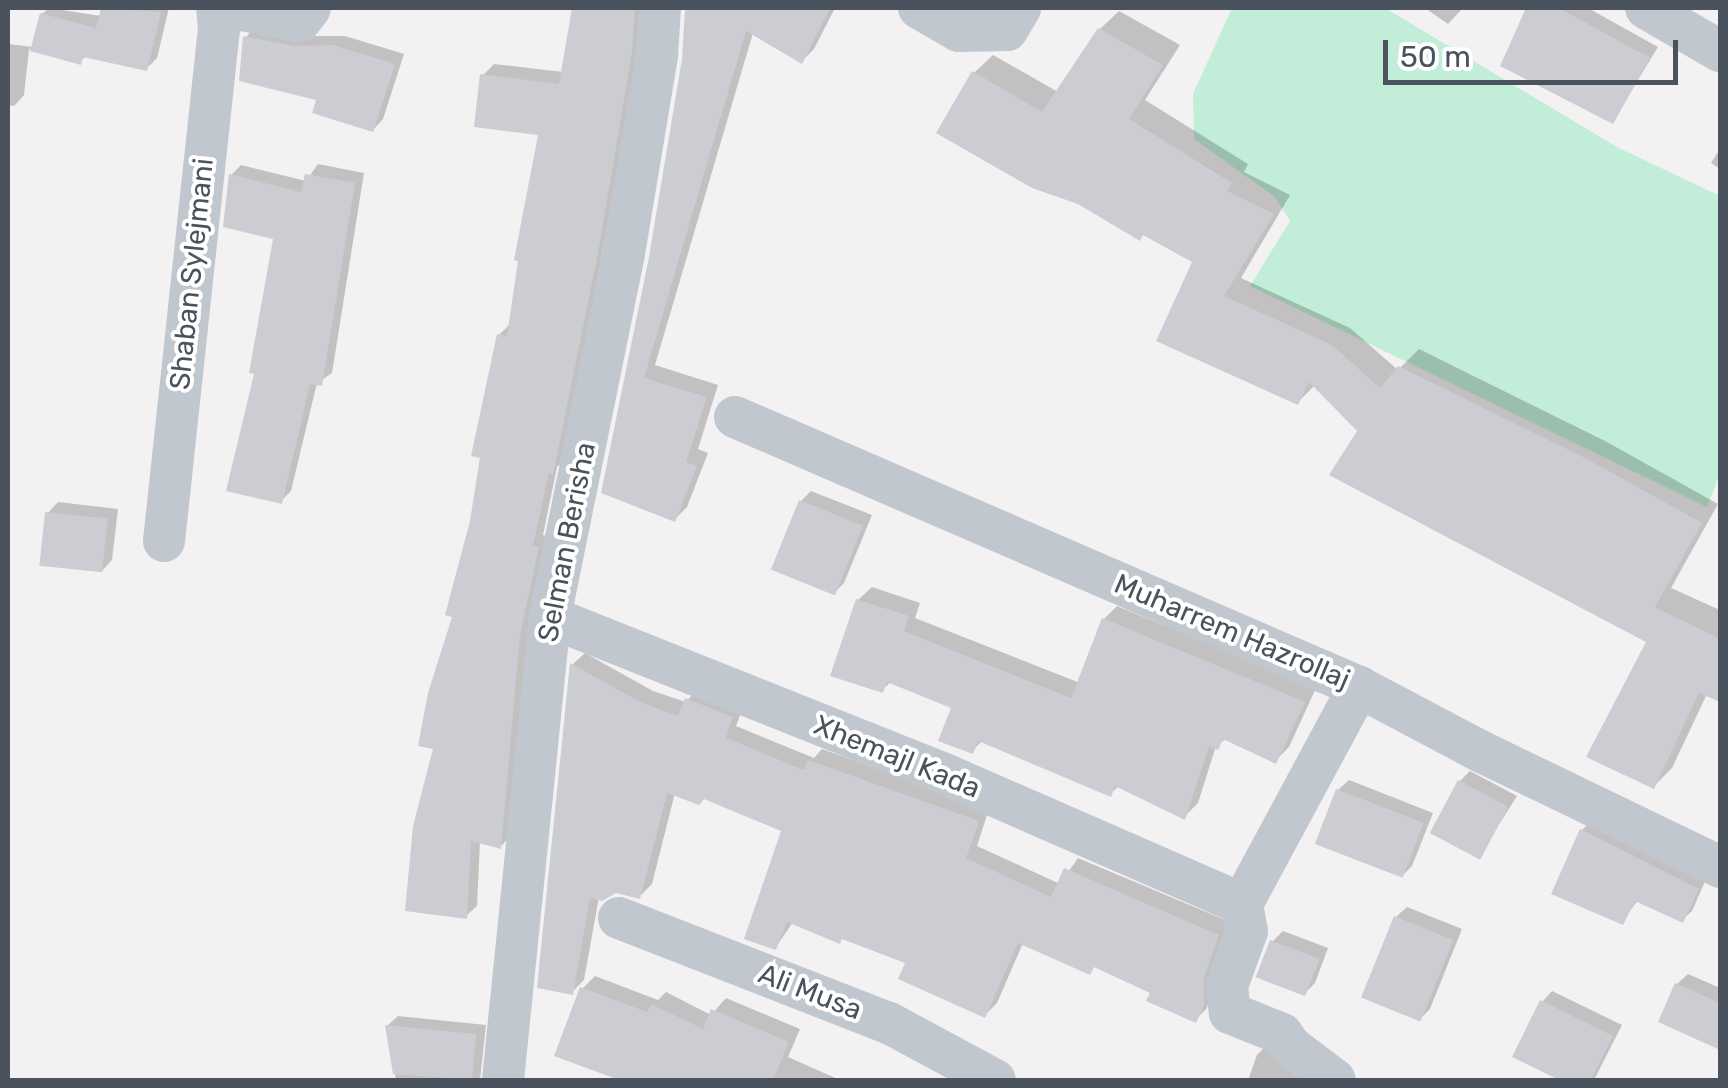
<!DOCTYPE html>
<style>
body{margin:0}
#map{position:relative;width:1728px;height:1088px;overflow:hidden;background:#f3f1f1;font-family:Rubik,sans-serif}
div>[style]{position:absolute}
.green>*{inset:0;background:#c2eed9}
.shadow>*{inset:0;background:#0003}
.building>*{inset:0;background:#cbcdd3;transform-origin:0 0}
.street>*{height:42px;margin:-21px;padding:0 21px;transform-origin:21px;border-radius:21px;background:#c0c7cf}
span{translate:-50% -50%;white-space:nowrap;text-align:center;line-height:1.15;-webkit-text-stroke:8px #fff;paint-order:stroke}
.street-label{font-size:28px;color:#4a525e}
.frame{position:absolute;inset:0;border:10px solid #4a525e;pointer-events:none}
.scale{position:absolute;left:1383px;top:40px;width:295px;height:45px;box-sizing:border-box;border:5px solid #4a525e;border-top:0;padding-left:12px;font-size:30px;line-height:35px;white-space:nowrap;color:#4a525e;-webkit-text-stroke:8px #fff;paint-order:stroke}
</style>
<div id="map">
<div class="green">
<i style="clip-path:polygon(1232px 8px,1385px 8px,1617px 147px,1720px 196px,1720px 473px,1707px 507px,1250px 286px,1290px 221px,1275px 197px,1194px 139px,1193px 94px)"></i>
</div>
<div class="shadow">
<i style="clip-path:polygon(49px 8px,101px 16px,103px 8px,169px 8px,157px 58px,146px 69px,87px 55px,80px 62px,29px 49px,24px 95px,14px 106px,8px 105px,8px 44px,33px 47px,42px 14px)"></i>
<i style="clip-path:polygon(572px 8px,644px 8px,642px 39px,564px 461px,557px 467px,543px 535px,548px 536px,512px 835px,501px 846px,480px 841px,477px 906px,466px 916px,436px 747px,499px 335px,511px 323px,541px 133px,483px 75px,494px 64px,563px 72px)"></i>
<i style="clip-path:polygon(686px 8px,835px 8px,814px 49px,802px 61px,753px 33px,655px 365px,718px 385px,698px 449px,708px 453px,687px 507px,675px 519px,604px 492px,651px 258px,684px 59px)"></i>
<i style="clip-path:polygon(1425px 8px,1463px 8px,1448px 24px)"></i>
<i style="clip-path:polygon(1529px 8px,1588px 8px,1658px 47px,1613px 121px,1504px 65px)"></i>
<i style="clip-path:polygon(1119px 11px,1180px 45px,1145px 100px,1248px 164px,1244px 172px,1290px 195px,1241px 278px,1350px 328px,1398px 370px,1419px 349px,1605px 441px,1718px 504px,1671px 588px,1720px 610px,1720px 699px,1707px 694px,1672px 768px,1654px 786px,1649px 641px,1361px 431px,1315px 385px,1298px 402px,1195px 261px,974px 73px,993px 55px,1058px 92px,1100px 29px)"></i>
<i style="clip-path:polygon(256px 26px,307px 36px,345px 36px,404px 54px,383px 119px,373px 130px,246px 37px)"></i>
<i style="clip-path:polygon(1720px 149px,1720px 169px,1711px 163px)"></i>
<i style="clip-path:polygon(318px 164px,364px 173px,332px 373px,317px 383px,291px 491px,281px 501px,257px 372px,276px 237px,231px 175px,241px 165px,306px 181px)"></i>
<i style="clip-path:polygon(811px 491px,872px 515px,844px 583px,834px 593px,801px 501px)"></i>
<i style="clip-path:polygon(58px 502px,118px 509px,112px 560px,102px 571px,48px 513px)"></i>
<i style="clip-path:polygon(872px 587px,920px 603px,915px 618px,1080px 683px,1104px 619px,1117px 606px,1316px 688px,1289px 747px,1275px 761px,1227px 738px,1216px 746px,1198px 803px,1185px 816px,1120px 785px,1110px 794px,983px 740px,972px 751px,954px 707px,891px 682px,882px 690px,858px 600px)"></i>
<i style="clip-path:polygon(585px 653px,653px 691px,686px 702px,699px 687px,744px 705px,736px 726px,814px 758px,822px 749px,989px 809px,977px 846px,1060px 884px,1078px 858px,1230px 922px,1207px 1008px,1195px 1020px,1153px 991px,1096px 965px,1090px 972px,1023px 943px,997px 1003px,985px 1015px,908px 961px,793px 922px,776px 947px,784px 830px,704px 796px,675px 793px,652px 884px,639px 897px,616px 891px,599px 897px,584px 980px,572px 992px,540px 986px,573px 664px)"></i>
<i style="clip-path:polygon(1470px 771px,1517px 796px,1479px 856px,1460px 781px)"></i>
<i style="clip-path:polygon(1349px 780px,1433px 813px,1412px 866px,1402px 876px,1338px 790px)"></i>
<i style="clip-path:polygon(1591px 821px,1706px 879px,1692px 911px,1682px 920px,1638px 900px,1622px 922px,1554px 892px,1582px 830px)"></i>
<i style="clip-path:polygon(1407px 907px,1462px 929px,1430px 1009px,1419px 1020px,1396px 917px)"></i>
<i style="clip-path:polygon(1283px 931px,1328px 948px,1315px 983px,1304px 994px,1273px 941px)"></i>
<i style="clip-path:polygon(1688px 974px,1720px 988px,1720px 1048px,1661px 1021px,1677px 984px)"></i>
<i style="clip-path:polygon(595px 976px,658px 1000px,666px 992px,711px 1015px,726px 998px,800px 1029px,788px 1057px,840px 1080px,623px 1080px,557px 1055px,582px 989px)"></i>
<i style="clip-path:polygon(1552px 991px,1622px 1025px,1594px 1080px,1564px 1080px,1515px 1056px,1542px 1002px)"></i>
<i style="clip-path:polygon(398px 1016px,486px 1025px,480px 1080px,396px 1080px,387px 1026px)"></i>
<i style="clip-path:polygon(1266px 1046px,1315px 1080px,1248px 1080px,1257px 1055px)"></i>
</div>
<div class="building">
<i style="clip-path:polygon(101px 8px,161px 12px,147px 71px,83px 57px,81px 65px,30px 51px,40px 13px,96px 28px)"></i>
<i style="clip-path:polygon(572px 8px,635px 8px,632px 52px,599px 248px,553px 475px,549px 473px,533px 545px,539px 547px,520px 635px,501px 849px,471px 841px,467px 919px,405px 911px,413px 826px,433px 749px,418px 746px,428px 693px,452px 617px,445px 615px,470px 521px,480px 458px,471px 456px,497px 334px,507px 336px,518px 261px,514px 260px,538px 135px,474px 127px,480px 74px,559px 84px)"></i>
<i style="clip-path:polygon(685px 8px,830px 8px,802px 64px,746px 31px,644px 378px,707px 397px,686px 462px,697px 466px,675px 522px,601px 493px,649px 257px,682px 59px)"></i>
<i style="clip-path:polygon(1526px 8px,1559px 8px,1650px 58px,1613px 124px,1500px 66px)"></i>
<i style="clip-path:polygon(1098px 28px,1163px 65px,1129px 119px,1232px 183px,1227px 191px,1274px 214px,1224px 296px,1332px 345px,1380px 388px,1398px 366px,1587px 459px,1702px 523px,1655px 607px,1720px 639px,1720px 702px,1699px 693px,1654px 789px,1586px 757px,1646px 642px,1329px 475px,1357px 431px,1309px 382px,1298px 405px,1156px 341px,1192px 262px,1143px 235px,1140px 241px,1078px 204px,1032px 188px,936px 133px,972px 71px,1042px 112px)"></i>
<i style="clip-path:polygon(243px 36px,295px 46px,333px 45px,395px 64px,373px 132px,312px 113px,316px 100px,239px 81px)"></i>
<i style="clip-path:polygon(229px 174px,301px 192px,305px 174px,355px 183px,322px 386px,310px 384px,282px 504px,226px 491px,254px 374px,249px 373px,273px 239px,223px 227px)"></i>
<i style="left:799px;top:500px;width:69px;height:75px;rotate:22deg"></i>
<i style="left:45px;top:512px;width:63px;height:54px;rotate:6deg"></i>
<i style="clip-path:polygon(856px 599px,909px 616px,904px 631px,1071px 698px,1102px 618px,1305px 702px,1276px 764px,1223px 739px,1218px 750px,1209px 746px,1185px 820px,1115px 786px,1111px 797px,978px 741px,973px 754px,938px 741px,951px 708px,887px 682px,883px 693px,830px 676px)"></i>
<i style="clip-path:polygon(570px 663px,640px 702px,678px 716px,685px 698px,733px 717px,726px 738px,804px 770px,808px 760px,979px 821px,966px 858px,1051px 897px,1064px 868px,1219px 935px,1204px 977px,1204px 1005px,1196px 1023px,1146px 1001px,1150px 993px,1094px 967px,1090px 975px,1018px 943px,985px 1018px,898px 979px,905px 963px,842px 939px,840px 944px,787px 922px,776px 950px,744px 939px,781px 831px,704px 799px,699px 805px,667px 793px,640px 899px,616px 893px,602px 901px,590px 898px,573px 995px,537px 988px)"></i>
<i style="left:1458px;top:780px;width:57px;height:60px;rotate:28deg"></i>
<i style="left:1336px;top:789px;width:94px;height:59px;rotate:21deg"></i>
<i style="clip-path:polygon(1580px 829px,1699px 889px,1683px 923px,1635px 901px,1623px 925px,1551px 894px)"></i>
<i style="left:1394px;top:916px;width:64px;height:88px;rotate:22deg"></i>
<i style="left:1270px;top:940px;width:53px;height:40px;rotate:21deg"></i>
<i style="clip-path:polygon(1675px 983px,1720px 1003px,1720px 1050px,1658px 1022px)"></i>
<i style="clip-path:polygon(580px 987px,647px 1012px,651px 1004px,703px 1029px,711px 1009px,789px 1042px,773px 1080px,619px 1080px,554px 1056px)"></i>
<i style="clip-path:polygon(1540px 1000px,1613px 1036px,1591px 1080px,1559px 1080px,1512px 1057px)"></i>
<i style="clip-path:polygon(385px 1025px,476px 1034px,472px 1080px,393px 1074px)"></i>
</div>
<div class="street">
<i style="left:231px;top:8px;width:70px;rotate:10.7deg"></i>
<i style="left:300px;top:21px;width:16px;rotate:-52deg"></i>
<i style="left:919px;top:8px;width:46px;rotate:29.9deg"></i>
<i style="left:959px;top:31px;width:48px;rotate:-1.2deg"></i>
<i style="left:1007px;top:30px;width:26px;rotate:-59deg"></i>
<i style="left:1646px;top:8px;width:86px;rotate:30.2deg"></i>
<i style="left:735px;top:417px;width:680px;rotate:23.4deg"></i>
<i style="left:1359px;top:687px;width:137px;rotate:27.9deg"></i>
<i style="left:1480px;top:751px;width:267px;rotate:25.8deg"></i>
<i style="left:164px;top:541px;width:515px;rotate:-83.87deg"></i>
<i style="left:219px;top:29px;width:21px;rotate:-95deg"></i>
<i style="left:550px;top:617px;width:430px;rotate:21.7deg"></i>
<i style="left:949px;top:776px;width:320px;rotate:23.6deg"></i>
<i style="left:1242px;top:904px;width:247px;rotate:-61.7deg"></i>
<i style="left:1242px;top:904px;width:27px;rotate:80deg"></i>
<i style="left:1247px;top:931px;width:59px;rotate:110deg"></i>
<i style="left:1227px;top:986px;width:27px;rotate:84deg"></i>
<i style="left:1230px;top:1013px;width:56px;rotate:22deg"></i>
<i style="left:1282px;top:1034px;width:14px;rotate:56deg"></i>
<i style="left:1290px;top:1046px;width:56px;rotate:37.1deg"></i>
<i style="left:619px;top:918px;width:290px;rotate:21.3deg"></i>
<i style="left:889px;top:1023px;width:120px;rotate:28.3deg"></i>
<i style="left:503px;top:1080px;width:465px;rotate:-84.2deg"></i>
<i style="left:550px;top:617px;width:371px;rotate:-78.5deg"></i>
<i style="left:624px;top:253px;width:201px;rotate:-80.5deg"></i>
<i style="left:657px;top:55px;width:47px;rotate:-86.3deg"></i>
</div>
<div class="street-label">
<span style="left:192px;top:274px;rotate:-84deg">Shaban Sylejmani</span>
<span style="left:567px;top:542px;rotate:-79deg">Selman Berisha</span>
<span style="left:1232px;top:632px;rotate:23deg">Muharrem Hazrollaj</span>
<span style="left:897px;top:757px;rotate:22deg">Xhemajl Kada</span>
<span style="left:810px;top:992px;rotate:21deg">Ali Musa</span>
</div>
<div class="frame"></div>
<div class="scale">50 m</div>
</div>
